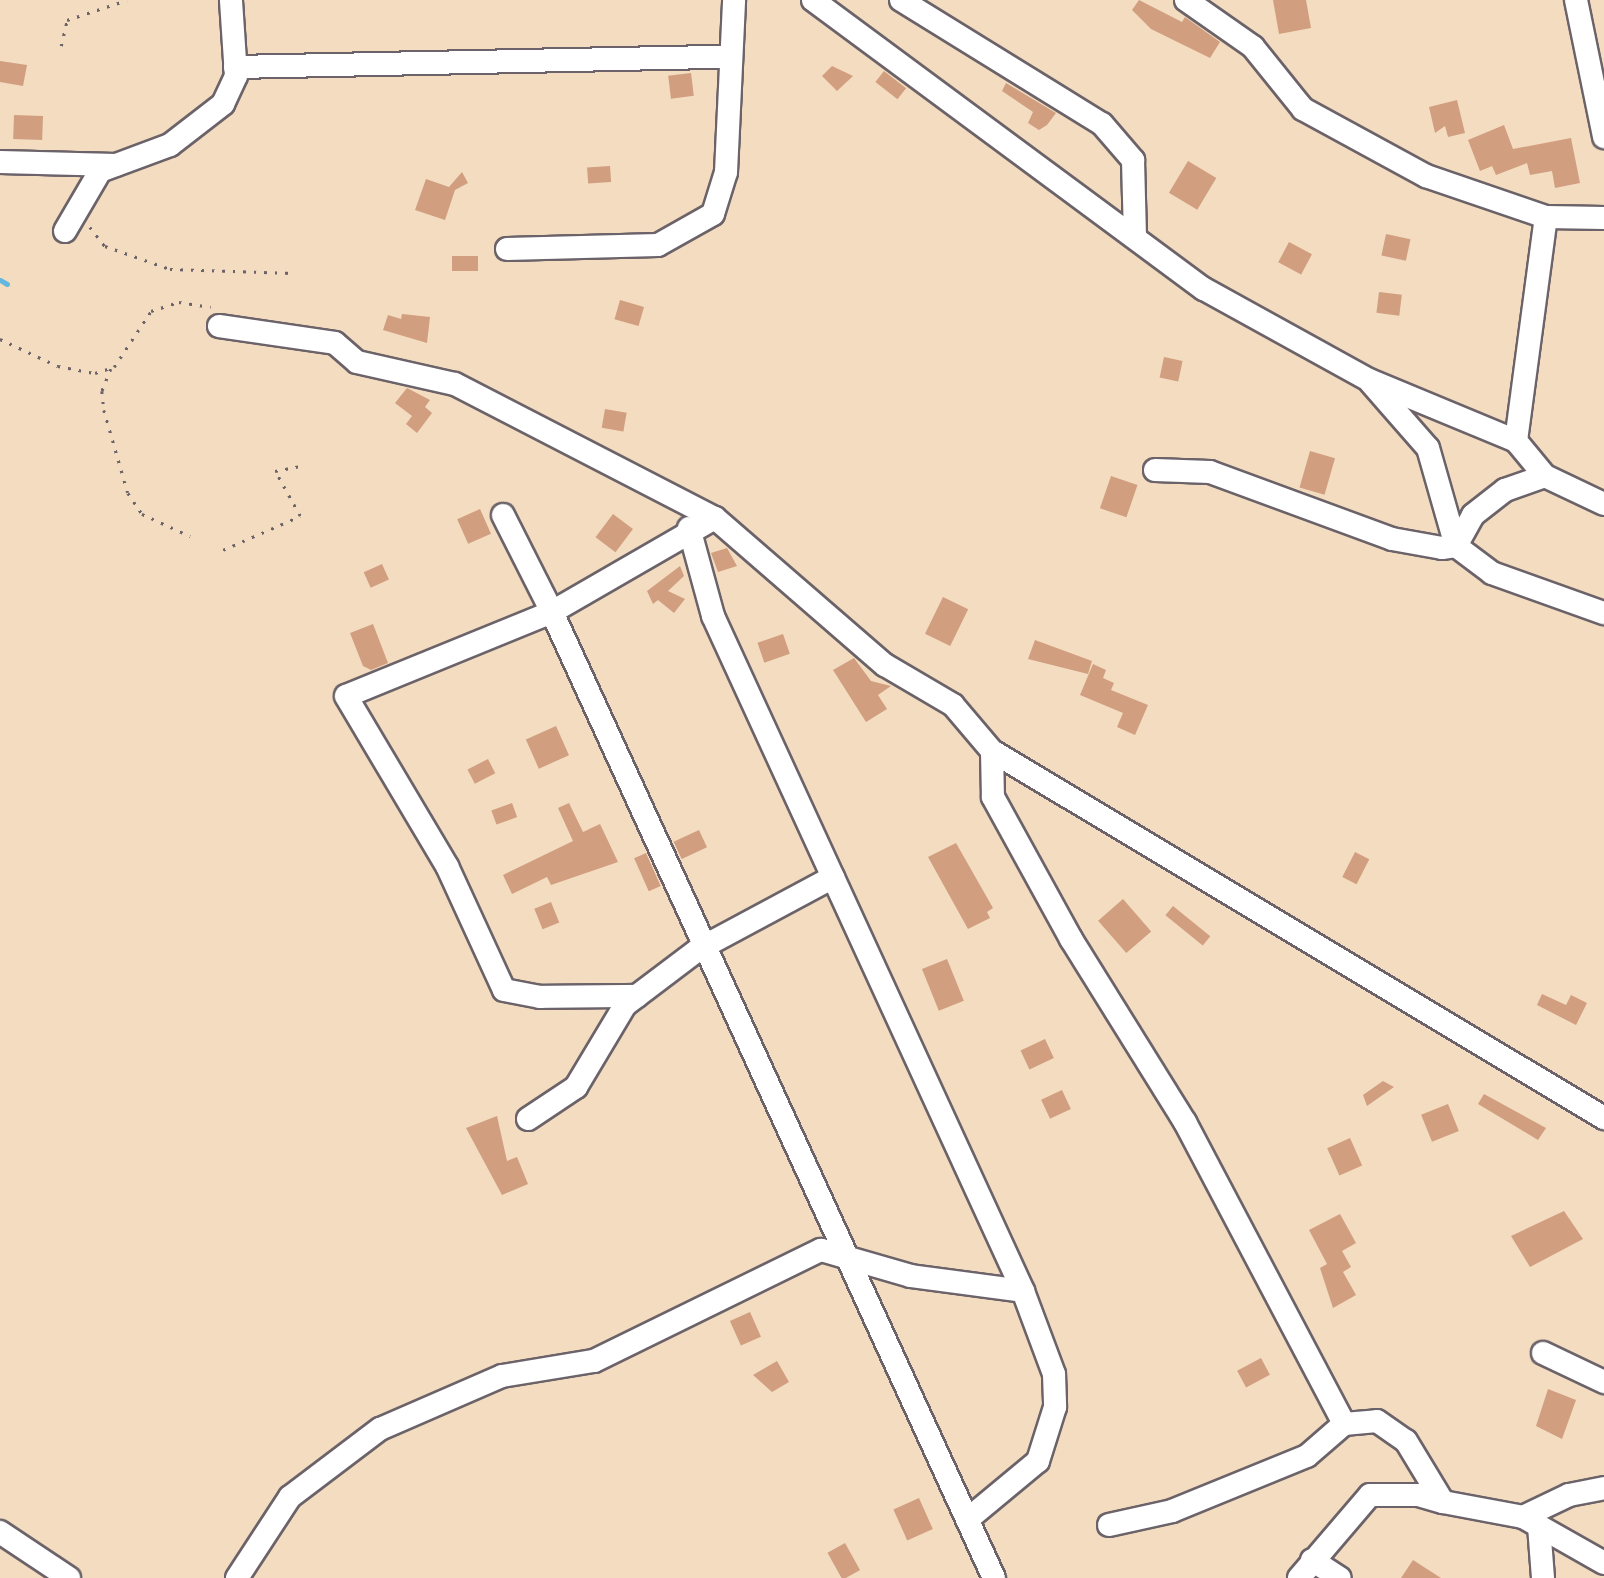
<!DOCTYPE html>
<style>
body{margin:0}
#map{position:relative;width:1604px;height:1578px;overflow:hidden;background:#f3dcbf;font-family:"Architects Daughter",sans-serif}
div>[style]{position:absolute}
.stream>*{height:5px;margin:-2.5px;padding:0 2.5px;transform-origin:2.5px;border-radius:2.5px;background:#61b7dd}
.building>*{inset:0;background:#d19e80;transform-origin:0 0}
.path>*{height:2.5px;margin-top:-1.25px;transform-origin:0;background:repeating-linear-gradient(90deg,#6b6369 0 2.5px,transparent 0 10.5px)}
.roads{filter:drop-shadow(2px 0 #6b6369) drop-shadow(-2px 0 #6b6369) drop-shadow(0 2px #6b6369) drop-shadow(0 -2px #6b6369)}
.minor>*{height:22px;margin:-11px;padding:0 11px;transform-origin:11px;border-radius:11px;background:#fff}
span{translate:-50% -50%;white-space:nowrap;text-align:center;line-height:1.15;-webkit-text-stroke:8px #f7f3e8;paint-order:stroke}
</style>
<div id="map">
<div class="stream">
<i style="left:0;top:280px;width:8px;rotate:30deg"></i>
</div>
<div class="building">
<i style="clip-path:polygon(1139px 0,1182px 22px,1185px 17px,1220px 42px,1210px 58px,1151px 29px,1132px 10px)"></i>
<i style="clip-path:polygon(1273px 0,1306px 0,1311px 28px,1279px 34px)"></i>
<i style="clip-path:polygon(0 61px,27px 65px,23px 86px,0 82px)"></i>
<i style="clip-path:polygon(832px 66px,853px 76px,837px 91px,822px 76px)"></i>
<i style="left:884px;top:71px;width:28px;height:14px;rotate:38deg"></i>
<i style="left:691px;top:73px;width:23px;height:23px;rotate:83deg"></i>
<i style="clip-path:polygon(1006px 83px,1056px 113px,1047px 125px,1039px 130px,1028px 123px,1033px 112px,1002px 91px)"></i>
<i style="clip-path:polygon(1457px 100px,1465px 133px,1448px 137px,1445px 126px,1435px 133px,1429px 107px)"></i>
<i style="left:14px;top:115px;width:29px;height:24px;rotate:2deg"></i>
<i style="clip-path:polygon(1504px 125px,1513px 149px,1571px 138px,1580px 183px,1555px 188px,1552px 171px,1530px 175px,1527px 163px,1496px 175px,1492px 166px,1480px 171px,1468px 140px)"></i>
<i style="left:1188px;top:161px;width:33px;height:37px;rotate:31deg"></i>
<i style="left:610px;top:166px;width:16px;height:23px;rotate:86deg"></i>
<i style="clip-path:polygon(462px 172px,468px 183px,455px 190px,445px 220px,415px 210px,426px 179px,449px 187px)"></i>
<i style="left:1386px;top:234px;width:25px;height:22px;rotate:12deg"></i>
<i style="left:1289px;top:242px;width:26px;height:23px;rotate:28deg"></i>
<i style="left:452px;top:256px;width:26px;height:15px"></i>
<i style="left:1379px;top:292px;width:23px;height:21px;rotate:7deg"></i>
<i style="left:620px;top:300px;width:25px;height:20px;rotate:16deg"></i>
<i style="clip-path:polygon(402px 314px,430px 317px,427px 343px,383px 330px,388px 315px,401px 319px)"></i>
<i style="left:1164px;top:357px;width:19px;height:21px;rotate:12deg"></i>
<i style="clip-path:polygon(407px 388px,430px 400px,425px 407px,432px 413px,417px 433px,406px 424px,412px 416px,395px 403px)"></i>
<i style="left:605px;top:409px;width:22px;height:19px;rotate:10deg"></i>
<i style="left:1310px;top:451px;width:26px;height:38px;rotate:16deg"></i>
<i style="left:1111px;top:476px;width:28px;height:34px;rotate:19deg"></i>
<i style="left:480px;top:509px;width:27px;height:25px;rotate:66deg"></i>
<i style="left:613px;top:514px;width:25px;height:29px;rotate:37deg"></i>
<i style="clip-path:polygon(727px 548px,737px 566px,718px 572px,711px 553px)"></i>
<i style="left:382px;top:564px;width:17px;height:20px;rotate:66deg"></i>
<i style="clip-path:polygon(680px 566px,684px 576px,668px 591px,685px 599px,674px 613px,658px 600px,653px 604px,647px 591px)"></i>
<i style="left:943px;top:597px;width:28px;height:41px;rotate:26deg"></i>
<i style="clip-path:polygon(373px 624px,388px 663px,371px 670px,363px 666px,350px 633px)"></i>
<i style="left:783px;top:634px;width:21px;height:27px;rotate:71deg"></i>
<i style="clip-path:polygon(1035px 640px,1092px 661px,1088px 674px,1028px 659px)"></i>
<i style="clip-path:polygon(854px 658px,871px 681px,891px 686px,878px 695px,887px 709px,866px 722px,833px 670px)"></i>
<i style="clip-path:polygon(1093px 664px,1106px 670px,1103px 678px,1114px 683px,1111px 690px,1148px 705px,1135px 735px,1117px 727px,1123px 713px,1080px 695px)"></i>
<i style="left:556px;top:726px;width:32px;height:33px;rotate:66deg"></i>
<i style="left:488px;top:759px;width:16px;height:23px;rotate:63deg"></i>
<i style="left:512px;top:803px;width:15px;height:22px;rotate:70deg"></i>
<i style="clip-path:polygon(569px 803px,583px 832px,600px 824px,618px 862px,551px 885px,547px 877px,512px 894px,503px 875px,573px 841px,558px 808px)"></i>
<i style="left:699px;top:830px;width:19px;height:28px;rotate:65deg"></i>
<i style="clip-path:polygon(956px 843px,993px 908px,987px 912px,990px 918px,968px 929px,928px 857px)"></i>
<i style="left:1355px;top:852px;width:16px;height:28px;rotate:27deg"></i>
<i style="left:646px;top:853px;width:36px;height:13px;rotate:66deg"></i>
<i style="left:1123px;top:899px;width:43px;height:33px;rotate:49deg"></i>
<i style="left:551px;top:902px;width:22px;height:18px;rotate:68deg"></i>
<i style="left:1173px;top:906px;width:48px;height:12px;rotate:39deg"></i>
<i style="left:947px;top:959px;width:45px;height:27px;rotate:68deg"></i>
<i style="clip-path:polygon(1542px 994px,1566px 1005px,1571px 995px,1587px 1003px,1576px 1025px,1537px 1005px)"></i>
<i style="left:1045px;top:1039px;width:21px;height:27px;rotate:65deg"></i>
<i style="clip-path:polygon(1383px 1081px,1394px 1087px,1367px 1106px,1363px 1095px)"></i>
<i style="left:1062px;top:1090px;width:21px;height:23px;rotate:65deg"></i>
<i style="clip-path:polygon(1484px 1094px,1546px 1128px,1538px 1140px,1478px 1104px)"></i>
<i style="left:1448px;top:1104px;width:29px;height:29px;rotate:68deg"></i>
<i style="clip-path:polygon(497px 1116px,507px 1161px,517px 1157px,528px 1184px,502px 1195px,466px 1128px)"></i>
<i style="left:1350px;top:1138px;width:30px;height:25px;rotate:66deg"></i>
<i style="clip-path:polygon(1564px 1211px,1583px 1239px,1530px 1267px,1511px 1236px)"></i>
<i style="clip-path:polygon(1340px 1214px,1356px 1243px,1342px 1251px,1351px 1267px,1343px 1272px,1356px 1295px,1333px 1308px,1320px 1268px,1327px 1264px,1309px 1230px)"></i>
<i style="left:750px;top:1312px;width:27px;height:22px;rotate:66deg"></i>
<i style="left:1261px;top:1358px;width:19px;height:27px;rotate:62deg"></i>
<i style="clip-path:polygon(777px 1361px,789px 1382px,772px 1392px,753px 1375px)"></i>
<i style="clip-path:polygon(1548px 1389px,1576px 1400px,1562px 1439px,1536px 1426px)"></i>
<i style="left:919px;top:1498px;width:34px;height:28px;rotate:66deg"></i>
<i style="left:845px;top:1543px;width:31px;height:20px;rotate:61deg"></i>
<i style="clip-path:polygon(1413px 1560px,1441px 1578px,1401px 1578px)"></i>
</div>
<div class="path">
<i style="left:61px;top:46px;width:27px;rotate:-77deg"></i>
<i style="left:67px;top:20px;width:63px;rotate:-18.4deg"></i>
<i style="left:90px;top:227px;width:24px;rotate:52deg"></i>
<i style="left:105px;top:246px;width:69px;rotate:19.5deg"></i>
<i style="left:170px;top:269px;width:123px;rotate:1.9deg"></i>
<i style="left:0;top:339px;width:64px;rotate:25deg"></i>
<i style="left:58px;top:366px;width:38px;rotate:11deg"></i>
<i style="left:95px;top:373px;width:20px;rotate:-18deg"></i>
<i style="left:114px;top:367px;width:67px;rotate:-56.5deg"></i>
<i style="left:151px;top:311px;width:29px;rotate:-18deg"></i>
<i style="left:179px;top:302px;width:32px;rotate:9deg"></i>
<i style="left:111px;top:369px;width:24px;rotate:112deg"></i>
<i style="left:102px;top:391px;width:19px;rotate:84deg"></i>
<i style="left:104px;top:410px;width:86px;rotate:73.9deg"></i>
<i style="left:128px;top:493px;width:25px;rotate:56deg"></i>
<i style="left:142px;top:514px;width:53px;rotate:24.6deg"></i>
<i style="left:223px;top:550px;width:84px;rotate:-23.8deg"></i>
<i style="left:300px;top:516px;width:51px;rotate:-119.1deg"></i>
<i style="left:275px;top:471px;width:26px;rotate:-11deg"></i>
</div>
<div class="roads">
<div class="minor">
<i style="left:813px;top:0;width:486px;rotate:36.5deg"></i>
<i style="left:1204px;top:289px;width:188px;rotate:28.9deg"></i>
<i style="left:1369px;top:380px;width:159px;rotate:22.5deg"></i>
<i style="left:1516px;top:441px;width:45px;rotate:50.4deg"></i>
<i style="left:901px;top:0;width:236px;rotate:31.7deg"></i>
<i style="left:1102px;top:124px;width:48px;rotate:49.3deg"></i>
<i style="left:1133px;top:160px;width:75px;rotate:88.5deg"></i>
<i style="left:1186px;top:0;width:82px;rotate:35deg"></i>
<i style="left:1253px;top:47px;width:80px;rotate:51.1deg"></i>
<i style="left:1303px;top:109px;width:140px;rotate:28.6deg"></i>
<i style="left:1426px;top:176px;width:127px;rotate:18.9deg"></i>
<i style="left:1546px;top:217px;width:58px;rotate:1deg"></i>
<i style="left:1576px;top:0;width:140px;rotate:78.4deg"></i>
<i style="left:235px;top:67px;width:496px;rotate:-1.2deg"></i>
<i style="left:0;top:162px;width:116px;rotate:1.5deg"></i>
<i style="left:65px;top:231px;width:69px;rotate:-59.7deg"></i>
<i style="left:100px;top:171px;width:75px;rotate:-20.4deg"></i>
<i style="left:170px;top:145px;width:67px;rotate:-37.7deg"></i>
<i style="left:223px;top:104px;width:31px;rotate:-65deg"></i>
<i style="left:236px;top:76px;width:76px;rotate:-93.8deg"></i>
<i style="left:507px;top:249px;width:151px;rotate:-1.5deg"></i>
<i style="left:658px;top:245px;width:63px;rotate:-29.4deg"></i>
<i style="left:713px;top:214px;width:44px;rotate:-72.8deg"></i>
<i style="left:726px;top:172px;width:172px;rotate:-87.3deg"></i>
<i style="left:219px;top:326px;width:117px;rotate:8.3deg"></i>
<i style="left:335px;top:343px;width:29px;rotate:41deg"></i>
<i style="left:357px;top:362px;width:100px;rotate:12.7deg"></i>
<i style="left:455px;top:384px;width:292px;rotate:27.3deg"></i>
<i style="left:1371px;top:383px;width:86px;rotate:48.8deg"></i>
<i style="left:1428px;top:448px;width:102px;rotate:74.1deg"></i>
<i style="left:1456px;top:546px;width:45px;rotate:36.9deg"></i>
<i style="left:1492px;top:573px;width:119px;rotate:19.7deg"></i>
<i style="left:1516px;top:441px;width:226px;rotate:-82.4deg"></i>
<i style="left:1155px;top:470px;width:55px;rotate:2.1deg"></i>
<i style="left:1210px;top:472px;width:194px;rotate:20.2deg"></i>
<i style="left:1392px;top:539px;width:51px;rotate:10.2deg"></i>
<i style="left:1442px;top:548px;width:14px;rotate:-8deg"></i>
<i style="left:1456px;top:546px;width:35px;rotate:-61deg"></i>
<i style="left:1473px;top:515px;width:41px;rotate:-38deg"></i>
<i style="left:1505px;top:490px;width:42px;rotate:-19.3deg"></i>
<i style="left:1545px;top:476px;width:65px;rotate:25.4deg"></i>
<i style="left:503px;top:515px;width:109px;rotate:63.2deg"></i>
<i style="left:552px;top:612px;width:222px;rotate:157.8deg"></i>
<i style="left:346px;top:696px;width:198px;rotate:59.3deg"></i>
<i style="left:447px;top:866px;width:136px;rotate:65.3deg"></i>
<i style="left:504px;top:990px;width:37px;rotate:11deg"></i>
<i style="left:540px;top:997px;width:97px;rotate:-0.6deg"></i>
<i style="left:689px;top:528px;width:91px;rotate:74.7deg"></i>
<i style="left:713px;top:616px;width:743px;rotate:65.33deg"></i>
<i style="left:1023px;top:1291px;width:89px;rotate:69.5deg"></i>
<i style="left:1054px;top:1374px;width:33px;rotate:88deg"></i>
<i style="left:1055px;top:1407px;width:57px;rotate:107.5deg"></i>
<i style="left:1038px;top:1461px;width:92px;rotate:140.3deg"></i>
<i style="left:992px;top:751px;width:46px;rotate:88.8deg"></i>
<i style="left:993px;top:797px;width:162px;rotate:61.2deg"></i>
<i style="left:1071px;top:939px;width:216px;rotate:58.1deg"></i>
<i style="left:1185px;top:1122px;width:341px;rotate:62.2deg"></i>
<i style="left:528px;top:1119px;width:58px;rotate:-33.7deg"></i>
<i style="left:576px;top:1087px;width:96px;rotate:-59.1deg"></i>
<i style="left:625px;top:1005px;width:93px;rotate:-37.1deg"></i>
<i style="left:699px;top:949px;width:152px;rotate:-28.2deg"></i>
<i style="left:1543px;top:1353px;width:68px;rotate:25.4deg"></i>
<i style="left:1523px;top:1517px;width:51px;rotate:-25.6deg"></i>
<i style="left:1569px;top:1495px;width:36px;rotate:-11deg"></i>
<i style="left:1109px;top:1525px;width:65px;rotate:-12.5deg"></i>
<i style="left:1172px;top:1511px;width:146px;rotate:-22.2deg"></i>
<i style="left:1307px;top:1456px;width:49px;rotate:-40.9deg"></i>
<i style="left:1344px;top:1424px;width:33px;rotate:-5deg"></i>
<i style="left:1377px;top:1421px;width:35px;rotate:35deg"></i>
<i style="left:1406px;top:1441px;width:71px;rotate:58.8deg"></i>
<i style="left:1443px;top:1502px;width:81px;rotate:10.6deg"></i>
<i style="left:1523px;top:1517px;width:93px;rotate:29.6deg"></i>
<i style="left:1539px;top:1526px;width:52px;rotate:85.6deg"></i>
<i style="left:0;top:1532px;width:83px;rotate:33.7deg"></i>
<i style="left:1312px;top:1560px;width:33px;rotate:33deg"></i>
<i style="left:237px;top:1578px;width:97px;rotate:-56.8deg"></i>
<i style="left:290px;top:1497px;width:113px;rotate:-37.1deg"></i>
<i style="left:380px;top:1429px;width:133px;rotate:-23.5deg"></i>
<i style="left:502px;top:1376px;width:93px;rotate:-9.3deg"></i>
<i style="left:594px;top:1361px;width:253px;rotate:-26.1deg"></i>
<i style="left:821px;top:1250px;width:94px;rotate:16.1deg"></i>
<i style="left:911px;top:1276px;width:113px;rotate:7.6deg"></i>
<i style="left:994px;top:1578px;width:1062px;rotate:-114.59deg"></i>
<i style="left:552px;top:612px;width:188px;rotate:-30deg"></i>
<i style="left:715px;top:518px;width:225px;rotate:40.9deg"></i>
<i style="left:885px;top:665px;width:79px;rotate:30.5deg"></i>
<i style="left:953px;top:705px;width:60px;rotate:49.7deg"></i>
<i style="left:992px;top:751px;width:714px;rotate:30.95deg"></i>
<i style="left:1299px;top:1578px;width:109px;rotate:-49.5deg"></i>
<i style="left:1370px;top:1495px;width:48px"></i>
<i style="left:1418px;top:1495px;width:26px;rotate:16deg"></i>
</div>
</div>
</div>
